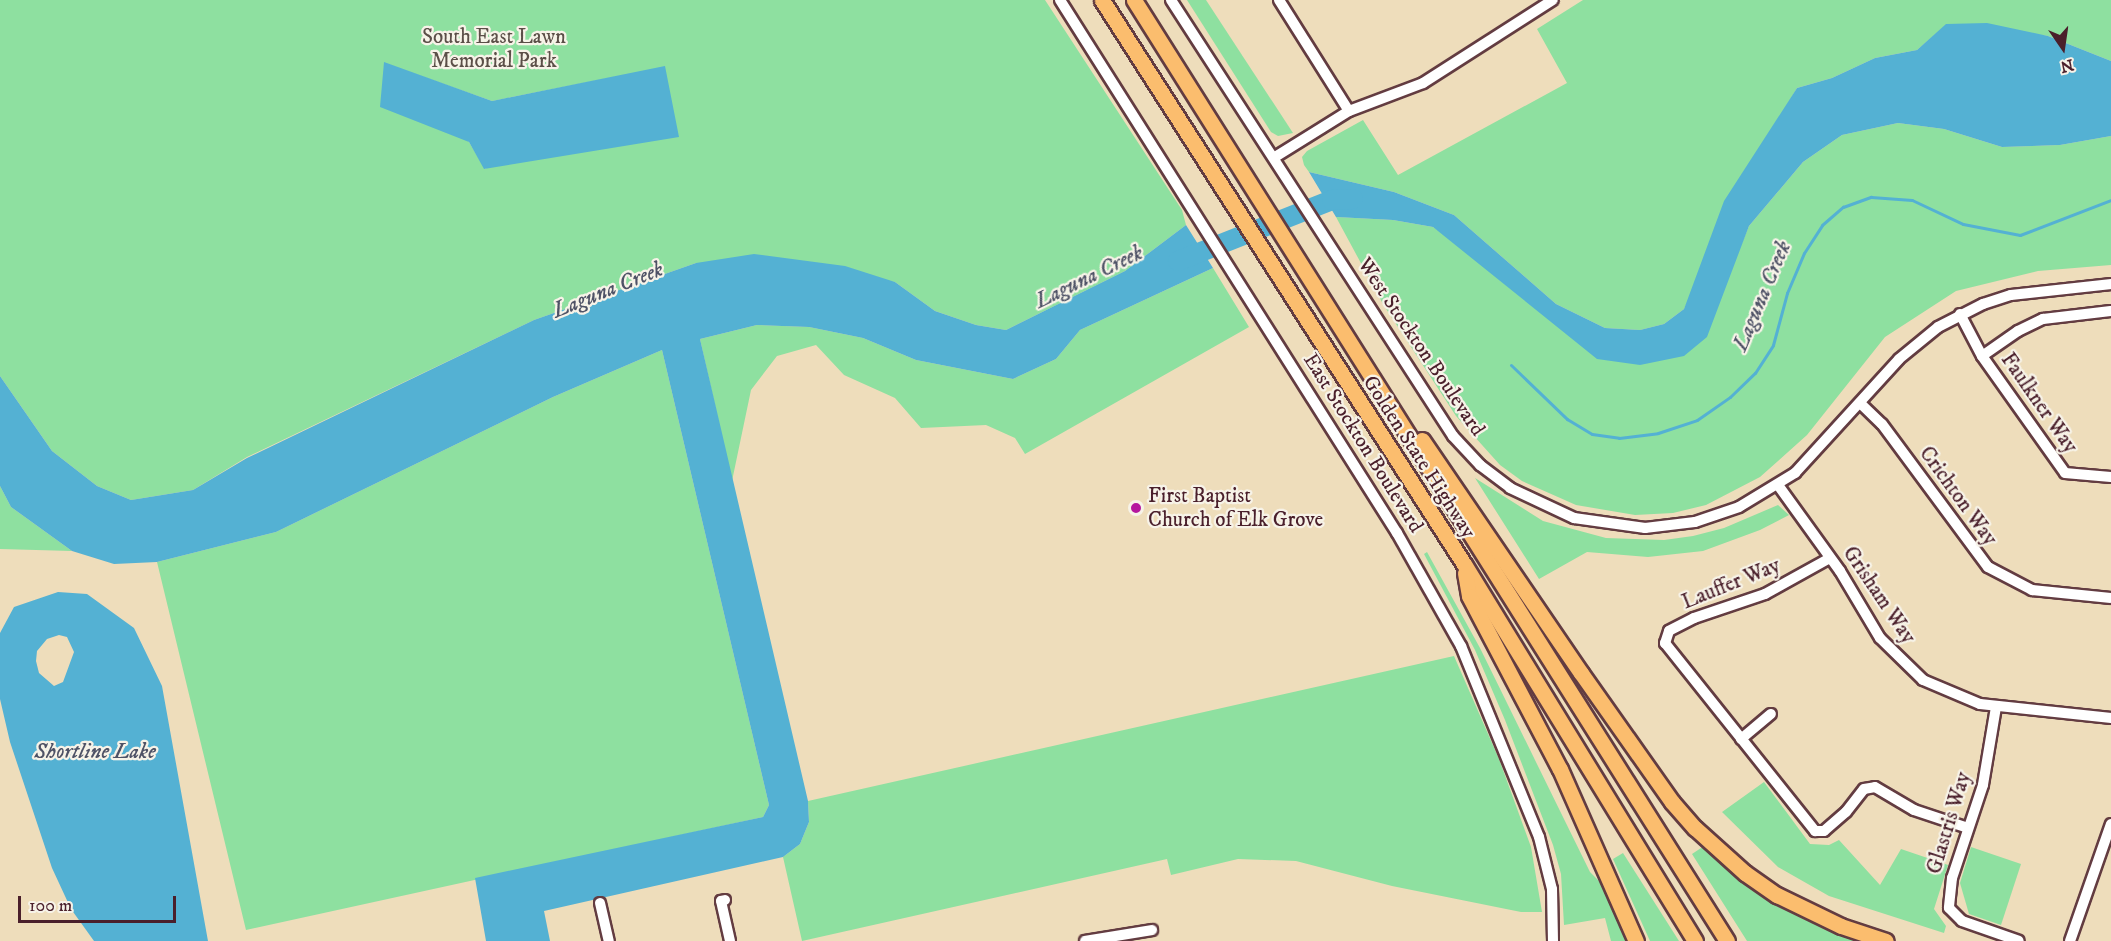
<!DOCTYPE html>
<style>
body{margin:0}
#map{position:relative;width:2111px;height:941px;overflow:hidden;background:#edb;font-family:"IM FELL DW Pica",serif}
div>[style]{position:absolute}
.green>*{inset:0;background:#8ee0a0}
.water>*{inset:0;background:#54b1d3}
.stream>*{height:3px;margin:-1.5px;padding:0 1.5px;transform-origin:1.5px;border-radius:1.5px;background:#54b1d3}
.river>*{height:20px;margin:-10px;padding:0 10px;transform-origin:10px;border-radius:10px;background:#54b1d3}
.roads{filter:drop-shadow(2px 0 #633c41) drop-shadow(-2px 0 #633c41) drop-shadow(0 2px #633c41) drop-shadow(0 -2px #633c41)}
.minor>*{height:10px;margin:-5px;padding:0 5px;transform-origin:5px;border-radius:5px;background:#fff}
.highway>*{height:15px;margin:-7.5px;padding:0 7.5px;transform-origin:7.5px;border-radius:7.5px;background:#fbbd6e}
.dots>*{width:16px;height:16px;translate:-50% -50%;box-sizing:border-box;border:3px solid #f7f3e8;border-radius:50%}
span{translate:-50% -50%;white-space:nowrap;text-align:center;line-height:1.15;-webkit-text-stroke:4.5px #f7f3e8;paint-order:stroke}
.park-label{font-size:21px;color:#5b4f48}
.street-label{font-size:21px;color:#4a1f2b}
.poi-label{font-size:21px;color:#4a1f2b}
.left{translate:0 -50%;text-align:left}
.water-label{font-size:22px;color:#4e5266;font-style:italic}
.north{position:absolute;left:2033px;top:18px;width:60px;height:60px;-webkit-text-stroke:4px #f7f3e8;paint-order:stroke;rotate:167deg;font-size:16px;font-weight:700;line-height:24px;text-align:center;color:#4a1f2b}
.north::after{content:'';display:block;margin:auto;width:21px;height:27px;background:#4a1f2b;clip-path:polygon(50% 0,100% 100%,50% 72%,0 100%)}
.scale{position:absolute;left:18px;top:896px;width:158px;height:27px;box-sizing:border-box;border:3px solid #4a1f2b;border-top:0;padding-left:8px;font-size:18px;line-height:21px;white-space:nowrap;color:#4a1f2b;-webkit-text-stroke:4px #f7f3e8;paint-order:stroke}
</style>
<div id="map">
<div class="green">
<i style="clip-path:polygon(evenodd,0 0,1045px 0,1182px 210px,1186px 225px,1125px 271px,1006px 330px,976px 325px,935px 311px,895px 282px,696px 263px,534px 320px,247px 457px,193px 490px,131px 500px,97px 486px,52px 451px,0 376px,0 0,384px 63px,492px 101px,665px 67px,485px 169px,469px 142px,384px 63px)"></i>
<i style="clip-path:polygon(1187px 0,1206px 0,1293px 133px,1278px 136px,1271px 132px)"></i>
<i style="clip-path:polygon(1583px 0,2111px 0,2111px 61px,2048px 36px,1947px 24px,1917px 50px,1875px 58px,1832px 78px,1797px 88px,1770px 133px,1684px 309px,1664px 324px,1640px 330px,1605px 328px,1556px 304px,1454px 215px,1394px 192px,1309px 172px,1304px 165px,1302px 157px,1307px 151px,1363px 120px,1398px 175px,1567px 83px,1537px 29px)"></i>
<i style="clip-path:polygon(1898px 123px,1944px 129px,2002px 147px,2060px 145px,2111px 136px,2111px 265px,2038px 271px,1956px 291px,1885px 337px,1807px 435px,1760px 477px,1706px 505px,1673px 513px,1635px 515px,1576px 505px,1522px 481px,1500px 465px,1456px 416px,1383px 304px,1336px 217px,1393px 220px,1433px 227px,1640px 365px,1728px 277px,1749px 226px,1803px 162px,1842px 135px)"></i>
<i style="clip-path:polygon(1213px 268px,1249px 327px,1025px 454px,1015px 438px,986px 425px,921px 428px,895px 398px,844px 375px,816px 345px,777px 356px,751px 390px,732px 481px,700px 339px,757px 325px,809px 327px,863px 338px,916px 360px,1013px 379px,1056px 359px,1080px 330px)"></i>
<i style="clip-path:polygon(662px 350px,769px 805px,763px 817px,246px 930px,157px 562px,276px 532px,553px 397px)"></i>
<i style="clip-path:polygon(1475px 478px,1543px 521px,1606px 538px,1664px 540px,1693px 536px,1724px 528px,1778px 505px,1789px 515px,1760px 530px,1703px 551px,1648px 557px,1587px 552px,1539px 579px)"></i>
<i style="clip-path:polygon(0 486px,11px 507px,72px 551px,0 549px)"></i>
<i style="clip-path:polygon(1427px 552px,1480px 648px,1590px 872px,1604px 886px,1626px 941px,1611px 941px,1605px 918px,1564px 925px,1561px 874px,1553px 845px,1505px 720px,1475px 650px,1424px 554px)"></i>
<i style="clip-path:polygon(1454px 656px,1499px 759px,1531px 847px,1542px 912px,1521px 912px,1392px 886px,1296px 861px,1238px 859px,1171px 875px,1167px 859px,802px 941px,783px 857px,800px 844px,809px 822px,808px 801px)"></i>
<i style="clip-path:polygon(1764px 782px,1810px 844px,1829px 845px,1839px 840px,1880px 885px,1901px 849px,1948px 865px,1934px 909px,1946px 926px,1944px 933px,1829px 896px,1778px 867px,1722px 812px)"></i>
<i style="clip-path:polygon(1704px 846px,1760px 892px,1866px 941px,1747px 941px,1692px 854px)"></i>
<i style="clip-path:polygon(1971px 847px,2021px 864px,2001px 925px,1969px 914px,1960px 883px)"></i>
<i style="clip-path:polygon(1623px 853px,1679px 941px,1650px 941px,1613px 859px)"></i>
</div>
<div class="water">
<i style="clip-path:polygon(1987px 23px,2048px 36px,2111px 61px,2111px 136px,2060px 145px,2002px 147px,1944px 129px,1898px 123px,1842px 135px,1803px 162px,1749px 226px,1707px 337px,1684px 356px,1640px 365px,1597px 359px,1433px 227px,1393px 220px,1336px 217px,1309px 172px,1394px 192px,1454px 215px,1556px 304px,1605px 328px,1640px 330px,1664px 324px,1684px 309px,1724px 201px,1797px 88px,1832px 78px,1875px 58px,1917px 50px,1946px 24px)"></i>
<i style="clip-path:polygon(384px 62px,492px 101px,665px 66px,679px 137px,484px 169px,469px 142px,380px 107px)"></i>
<i style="clip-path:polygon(1186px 225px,1213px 268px,1080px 330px,1056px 359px,1013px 379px,916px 360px,863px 338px,809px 327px,757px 325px,700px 339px,808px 801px,809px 822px,800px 844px,783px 857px,544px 911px,550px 941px,486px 941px,475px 878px,763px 817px,769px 805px,662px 350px,553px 397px,276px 532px,157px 562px,114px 564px,72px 551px,11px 507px,0 486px,0 376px,52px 451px,97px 486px,131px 500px,193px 490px,247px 458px,534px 320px,696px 263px,754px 254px,845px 266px,895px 282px,935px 311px,976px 325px,1006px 330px,1125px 271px)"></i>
<i style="clip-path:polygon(evenodd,58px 592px,87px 594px,134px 628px,162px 686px,208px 941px,94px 941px,71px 909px,52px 868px,10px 742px,0 699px,0 633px,14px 607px,58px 592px,59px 635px,67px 637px,74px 652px,63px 682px,54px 686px,39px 673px,36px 661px,37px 651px,47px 639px,59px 635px)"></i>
</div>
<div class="stream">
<i style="left:1511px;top:365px;width:78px;rotate:44deg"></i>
<i style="left:1567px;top:419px;width:29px;rotate:31deg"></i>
<i style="left:1592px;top:434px;width:27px;rotate:8deg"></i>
<i style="left:1619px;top:438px;width:39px;rotate:-7deg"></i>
<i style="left:1658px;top:433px;width:41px;rotate:-18.4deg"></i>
<i style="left:1697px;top:420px;width:40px;rotate:-34.9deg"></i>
<i style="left:1730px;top:397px;width:35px;rotate:-44deg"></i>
<i style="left:1755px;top:373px;width:33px;rotate:-57deg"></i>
<i style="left:1773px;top:345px;width:54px;rotate:-74.9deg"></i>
<i style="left:1787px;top:293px;width:43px;rotate:-67deg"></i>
<i style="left:1804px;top:253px;width:33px;rotate:-57deg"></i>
<i style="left:1822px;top:225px;width:28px;rotate:-41deg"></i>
<i style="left:1843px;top:207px;width:30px;rotate:-20deg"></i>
<i style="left:1871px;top:197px;width:41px;rotate:4.2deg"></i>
<i style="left:1912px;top:200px;width:56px;rotate:25.2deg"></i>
<i style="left:1963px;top:224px;width:58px;rotate:10.9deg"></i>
<i style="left:2020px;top:235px;width:97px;rotate:-21deg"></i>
</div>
<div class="river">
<i style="left:1178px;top:261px;width:166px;rotate:-21.6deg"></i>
<i style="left:1332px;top:200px;width:21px;rotate:-3deg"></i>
</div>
<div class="roads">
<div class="minor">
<i style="left:1060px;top:0;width:631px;rotate:57.7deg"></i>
<i style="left:1397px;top:533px;width:130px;rotate:60.5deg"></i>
<i style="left:1461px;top:646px;width:206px;rotate:67.8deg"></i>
<i style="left:1539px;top:837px;width:54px;rotate:76deg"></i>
<i style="left:1552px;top:889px;width:52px;rotate:88.9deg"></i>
<i style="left:1171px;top:0;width:519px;rotate:57.11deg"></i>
<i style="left:1453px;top:436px;width:40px;rotate:47deg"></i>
<i style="left:1480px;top:465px;width:38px;rotate:37deg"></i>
<i style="left:1510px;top:488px;width:71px;rotate:25.1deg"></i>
<i style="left:1574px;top:518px;width:72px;rotate:8deg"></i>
<i style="left:1645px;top:528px;width:50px;rotate:-6.8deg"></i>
<i style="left:1695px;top:522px;width:46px;rotate:-18.8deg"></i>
<i style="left:1739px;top:507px;width:66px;rotate:-31.3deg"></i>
<i style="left:1795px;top:473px;width:154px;rotate:-47.6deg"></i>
<i style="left:1899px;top:359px;width:50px;rotate:-39.4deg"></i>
<i style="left:1938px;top:327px;width:51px;rotate:-27.1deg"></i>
<i style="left:1983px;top:304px;width:29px;rotate:-18deg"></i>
<i style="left:2011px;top:295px;width:101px;rotate:-6.3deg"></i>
<i style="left:1279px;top:0;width:131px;rotate:57.8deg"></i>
<i style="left:1275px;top:157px;width:87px;rotate:-31.9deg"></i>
<i style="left:1349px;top:111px;width:79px;rotate:-20.7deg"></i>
<i style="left:1423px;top:83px;width:154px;rotate:-32.6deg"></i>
<i style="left:1960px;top:314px;width:47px;rotate:62.4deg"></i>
<i style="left:1982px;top:356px;width:143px;rotate:54.6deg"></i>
<i style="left:2065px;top:473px;width:46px;rotate:5deg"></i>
<i style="left:1982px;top:356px;width:44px;rotate:-34.8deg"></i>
<i style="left:2018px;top:331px;width:28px;rotate:-26deg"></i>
<i style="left:2043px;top:319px;width:68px;rotate:-6.7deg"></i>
<i style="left:1860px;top:403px;width:30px;rotate:44deg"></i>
<i style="left:1882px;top:424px;width:178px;rotate:53.5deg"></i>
<i style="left:1988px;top:567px;width:50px;rotate:27.6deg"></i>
<i style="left:2032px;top:590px;width:79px;rotate:5.8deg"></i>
<i style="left:1778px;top:485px;width:106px;rotate:54.2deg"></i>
<i style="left:1840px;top:571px;width:78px;rotate:59.2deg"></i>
<i style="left:1880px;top:638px;width:60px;rotate:44.3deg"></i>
<i style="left:1923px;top:680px;width:62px;rotate:22.8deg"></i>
<i style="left:1980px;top:704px;width:132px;rotate:6.1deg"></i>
<i style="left:1830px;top:558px;width:74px;rotate:151deg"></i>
<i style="left:1765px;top:594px;width:75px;rotate:161.3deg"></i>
<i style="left:1694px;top:618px;width:28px;rotate:153deg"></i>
<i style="left:1669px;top:631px;width:13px;rotate:108deg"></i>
<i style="left:1665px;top:643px;width:241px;rotate:51.4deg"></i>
<i style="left:1815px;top:831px;width:9px"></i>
<i style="left:1824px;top:831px;width:29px;rotate:-41deg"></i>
<i style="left:1846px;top:812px;width:29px;rotate:-52deg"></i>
<i style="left:1864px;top:789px;width:11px;rotate:-10deg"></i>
<i style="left:1875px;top:787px;width:45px;rotate:30.5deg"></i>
<i style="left:1914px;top:810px;width:57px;rotate:18.4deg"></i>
<i style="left:1996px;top:707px;width:79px;rotate:99.5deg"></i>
<i style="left:1983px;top:785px;width:98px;rotate:108.4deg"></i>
<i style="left:1952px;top:878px;width:30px;rotate:96deg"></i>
<i style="left:1949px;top:908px;width:18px;rotate:45deg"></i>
<i style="left:1962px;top:921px;width:60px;rotate:19.3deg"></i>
<i style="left:1741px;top:739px;width:39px;rotate:-40deg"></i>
<i style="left:725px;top:900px;width:4px;rotate:166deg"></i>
<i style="left:721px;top:901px;width:41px;rotate:77.3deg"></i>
<i style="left:600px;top:903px;width:39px;rotate:77deg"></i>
<i style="left:1085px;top:941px;width:68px;rotate:-9.3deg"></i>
<i style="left:2070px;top:941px;width:124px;rotate:-70.7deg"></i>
</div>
<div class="highway">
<i style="left:1102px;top:0;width:670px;rotate:57.31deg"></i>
<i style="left:1464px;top:564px;width:442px;rotate:58.5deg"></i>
<i style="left:1134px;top:0;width:1112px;rotate:57.78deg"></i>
<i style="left:1422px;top:440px;width:282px;rotate:55.7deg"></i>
<i style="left:1581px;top:673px;width:158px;rotate:54.8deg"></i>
<i style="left:1672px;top:802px;width:35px;rotate:49deg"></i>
<i style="left:1695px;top:828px;width:67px;rotate:42deg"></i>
<i style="left:1745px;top:873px;width:39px;rotate:35deg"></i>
<i style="left:1777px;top:895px;width:71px;rotate:25.8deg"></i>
<i style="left:1841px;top:926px;width:47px;rotate:18.4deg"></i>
<i style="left:1465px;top:573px;width:23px;rotate:80deg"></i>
<i style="left:1469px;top:596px;width:195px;rotate:62.3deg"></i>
<i style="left:1560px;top:769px;width:188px;rotate:66.2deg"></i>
</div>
</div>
<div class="dots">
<i style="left:1136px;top:508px;background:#b5179e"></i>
</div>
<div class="park-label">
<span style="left:494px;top:49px">South East Lawn<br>Memorial Park</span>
</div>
<div class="street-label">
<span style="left:1421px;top:347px;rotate:56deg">West Stockton Boulevard</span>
<span style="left:2039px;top:403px;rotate:55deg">Faulkner Way</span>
<span style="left:1363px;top:443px;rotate:58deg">East Stockton Boulevard</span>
<span style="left:1419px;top:457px;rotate:57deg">Golden State Highway</span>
<span style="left:1958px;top:496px;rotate:54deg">Crichton Way</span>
<span style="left:1731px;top:584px;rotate:-22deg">Lauffer Way</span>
<span style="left:1879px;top:595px;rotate:56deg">Grisham Way</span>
<span style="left:1949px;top:823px;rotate:-73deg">Glastris Way</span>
</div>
<div class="poi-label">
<span class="left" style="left:1148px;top:508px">First Baptist<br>Church of Elk Grove</span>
</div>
<div class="water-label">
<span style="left:1089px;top:277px;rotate:-26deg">Laguna Creek</span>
<span style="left:608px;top:290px;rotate:-22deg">Laguna Creek</span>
<span style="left:1762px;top:296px;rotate:-67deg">Laguna Creek</span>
<span style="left:95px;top:752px">Shortline Lake</span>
</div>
<div class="north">N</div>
<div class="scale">100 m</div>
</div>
